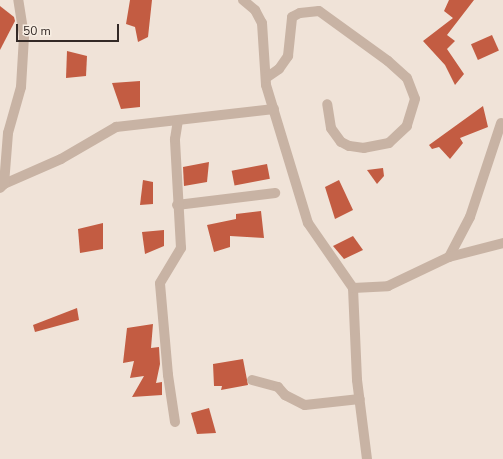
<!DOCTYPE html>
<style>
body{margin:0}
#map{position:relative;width:503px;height:459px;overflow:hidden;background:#f0e3d8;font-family:"Nunito Sans",sans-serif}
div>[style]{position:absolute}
.building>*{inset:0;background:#c35c42;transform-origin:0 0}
.street>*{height:10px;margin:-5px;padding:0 5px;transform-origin:5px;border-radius:5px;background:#c8b3a4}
span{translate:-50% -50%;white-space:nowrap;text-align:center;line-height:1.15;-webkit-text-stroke:3.5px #f8eee3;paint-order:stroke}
.scale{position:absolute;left:16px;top:24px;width:103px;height:18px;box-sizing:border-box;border:2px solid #332926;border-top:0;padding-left:5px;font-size:12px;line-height:14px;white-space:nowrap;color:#332926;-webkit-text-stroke:3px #f8eee3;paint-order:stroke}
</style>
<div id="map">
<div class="building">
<i style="clip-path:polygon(130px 0,152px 0,148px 37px,138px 42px,135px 27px,126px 24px)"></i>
<i style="clip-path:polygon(449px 0,474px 0,447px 35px,455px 41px,447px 49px,464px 74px,455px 85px,445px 65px,423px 41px,453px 18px,444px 11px)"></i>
<i style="clip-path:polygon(0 6px,14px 17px,15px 21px,0 50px)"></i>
<i style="left:492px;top:35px;width:17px;height:23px;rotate:66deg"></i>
<i style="clip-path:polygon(67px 51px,87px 56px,86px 76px,66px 78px)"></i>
<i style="clip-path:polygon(140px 81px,140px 107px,121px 109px,112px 83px)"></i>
<i style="clip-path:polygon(483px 106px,488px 127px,460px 138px,463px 143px,450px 159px,439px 147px,432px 149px,429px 145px)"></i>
<i style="clip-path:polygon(209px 162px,207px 182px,184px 186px,183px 167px)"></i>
<i style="left:267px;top:164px;width:15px;height:36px;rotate:79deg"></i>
<i style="clip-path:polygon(383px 168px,384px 176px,377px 184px,367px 170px)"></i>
<i style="clip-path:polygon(143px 180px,153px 182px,153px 204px,140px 205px)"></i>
<i style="clip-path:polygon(339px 180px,353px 210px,335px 219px,325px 187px)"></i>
<i style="clip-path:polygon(261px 211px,264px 238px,230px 236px,230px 247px,214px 252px,207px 225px,236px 219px,236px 214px)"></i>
<i style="clip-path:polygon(103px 223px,103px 249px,80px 253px,78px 229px)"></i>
<i style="clip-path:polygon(164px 230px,164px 246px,145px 254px,142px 232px)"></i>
<i style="clip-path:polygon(353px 236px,363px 250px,344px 259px,333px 246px)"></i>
<i style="clip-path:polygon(77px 308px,79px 320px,35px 332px,33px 325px)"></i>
<i style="clip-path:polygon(153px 324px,151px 348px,159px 347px,160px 364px,156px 383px,162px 382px,162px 395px,132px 397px,144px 376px,130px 378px,134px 361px,123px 363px,127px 328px)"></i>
<i style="clip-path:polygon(243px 359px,248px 385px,221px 390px,222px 386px,214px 386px,213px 364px)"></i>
<i style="clip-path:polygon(209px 408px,216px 433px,197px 434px,191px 413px)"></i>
</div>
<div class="street">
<i style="left:243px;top:0;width:16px;rotate:40deg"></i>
<i style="left:255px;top:10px;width:15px;rotate:62deg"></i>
<i style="left:262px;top:23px;width:62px;rotate:86.3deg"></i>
<i style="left:266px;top:85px;width:144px;rotate:73.1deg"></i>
<i style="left:308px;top:223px;width:79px;rotate:55.3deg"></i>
<i style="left:353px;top:288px;width:92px;rotate:87.5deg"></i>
<i style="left:357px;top:380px;width:80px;rotate:82.8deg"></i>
<i style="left:266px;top:78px;width:16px;rotate:-35deg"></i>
<i style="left:279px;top:69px;width:16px;rotate:-55deg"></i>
<i style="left:288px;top:56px;width:39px;rotate:-84deg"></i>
<i style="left:292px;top:17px;width:9px;rotate:-27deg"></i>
<i style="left:300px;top:13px;width:19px;rotate:-6deg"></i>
<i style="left:319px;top:11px;width:85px;rotate:35.9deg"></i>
<i style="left:388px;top:61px;width:25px;rotate:42deg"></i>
<i style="left:407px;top:78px;width:22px;rotate:69deg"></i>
<i style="left:415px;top:99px;width:28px;rotate:107deg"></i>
<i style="left:407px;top:126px;width:25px;rotate:137deg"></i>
<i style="left:389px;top:143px;width:25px;rotate:169deg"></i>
<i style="left:364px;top:148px;width:15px;rotate:-172deg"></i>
<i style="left:349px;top:146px;width:9px;rotate:-153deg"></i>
<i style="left:341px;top:142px;width:17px;rotate:-126deg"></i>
<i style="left:331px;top:128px;width:24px;rotate:-99deg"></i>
<i style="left:4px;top:184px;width:62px;rotate:-23.7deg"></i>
<i style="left:61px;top:159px;width:64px;rotate:-30.2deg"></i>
<i style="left:116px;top:127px;width:159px;rotate:-6.5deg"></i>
<i style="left:0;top:188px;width:6px;rotate:-45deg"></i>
<i style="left:4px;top:184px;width:51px;rotate:-85.5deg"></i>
<i style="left:8px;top:133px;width:48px;rotate:-74.2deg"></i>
<i style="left:21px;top:87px;width:51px;rotate:-86.6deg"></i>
<i style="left:24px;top:36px;width:36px;rotate:-99deg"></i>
<i style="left:177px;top:205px;width:99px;rotate:-7deg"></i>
<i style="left:449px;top:257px;width:45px;rotate:-62.3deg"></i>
<i style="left:470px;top:217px;width:99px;rotate:-71.7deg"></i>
<i style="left:353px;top:288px;width:35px;rotate:-3deg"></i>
<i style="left:388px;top:286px;width:68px;rotate:-25.4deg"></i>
<i style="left:449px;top:257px;width:56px;rotate:-14.5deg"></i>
<i style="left:252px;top:380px;width:27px;rotate:15deg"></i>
<i style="left:278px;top:387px;width:11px;rotate:49deg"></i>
<i style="left:285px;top:395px;width:22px;rotate:27deg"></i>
<i style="left:305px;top:405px;width:55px;rotate:-6.2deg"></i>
<i style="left:175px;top:422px;width:48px;rotate:-98.5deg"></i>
<i style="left:168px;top:375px;width:92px;rotate:-95deg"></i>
<i style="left:160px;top:283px;width:41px;rotate:-59deg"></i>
<i style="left:181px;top:248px;width:109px;rotate:-93.2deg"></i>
<i style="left:175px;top:139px;width:18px;rotate:-81deg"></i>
</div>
<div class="scale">50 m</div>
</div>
